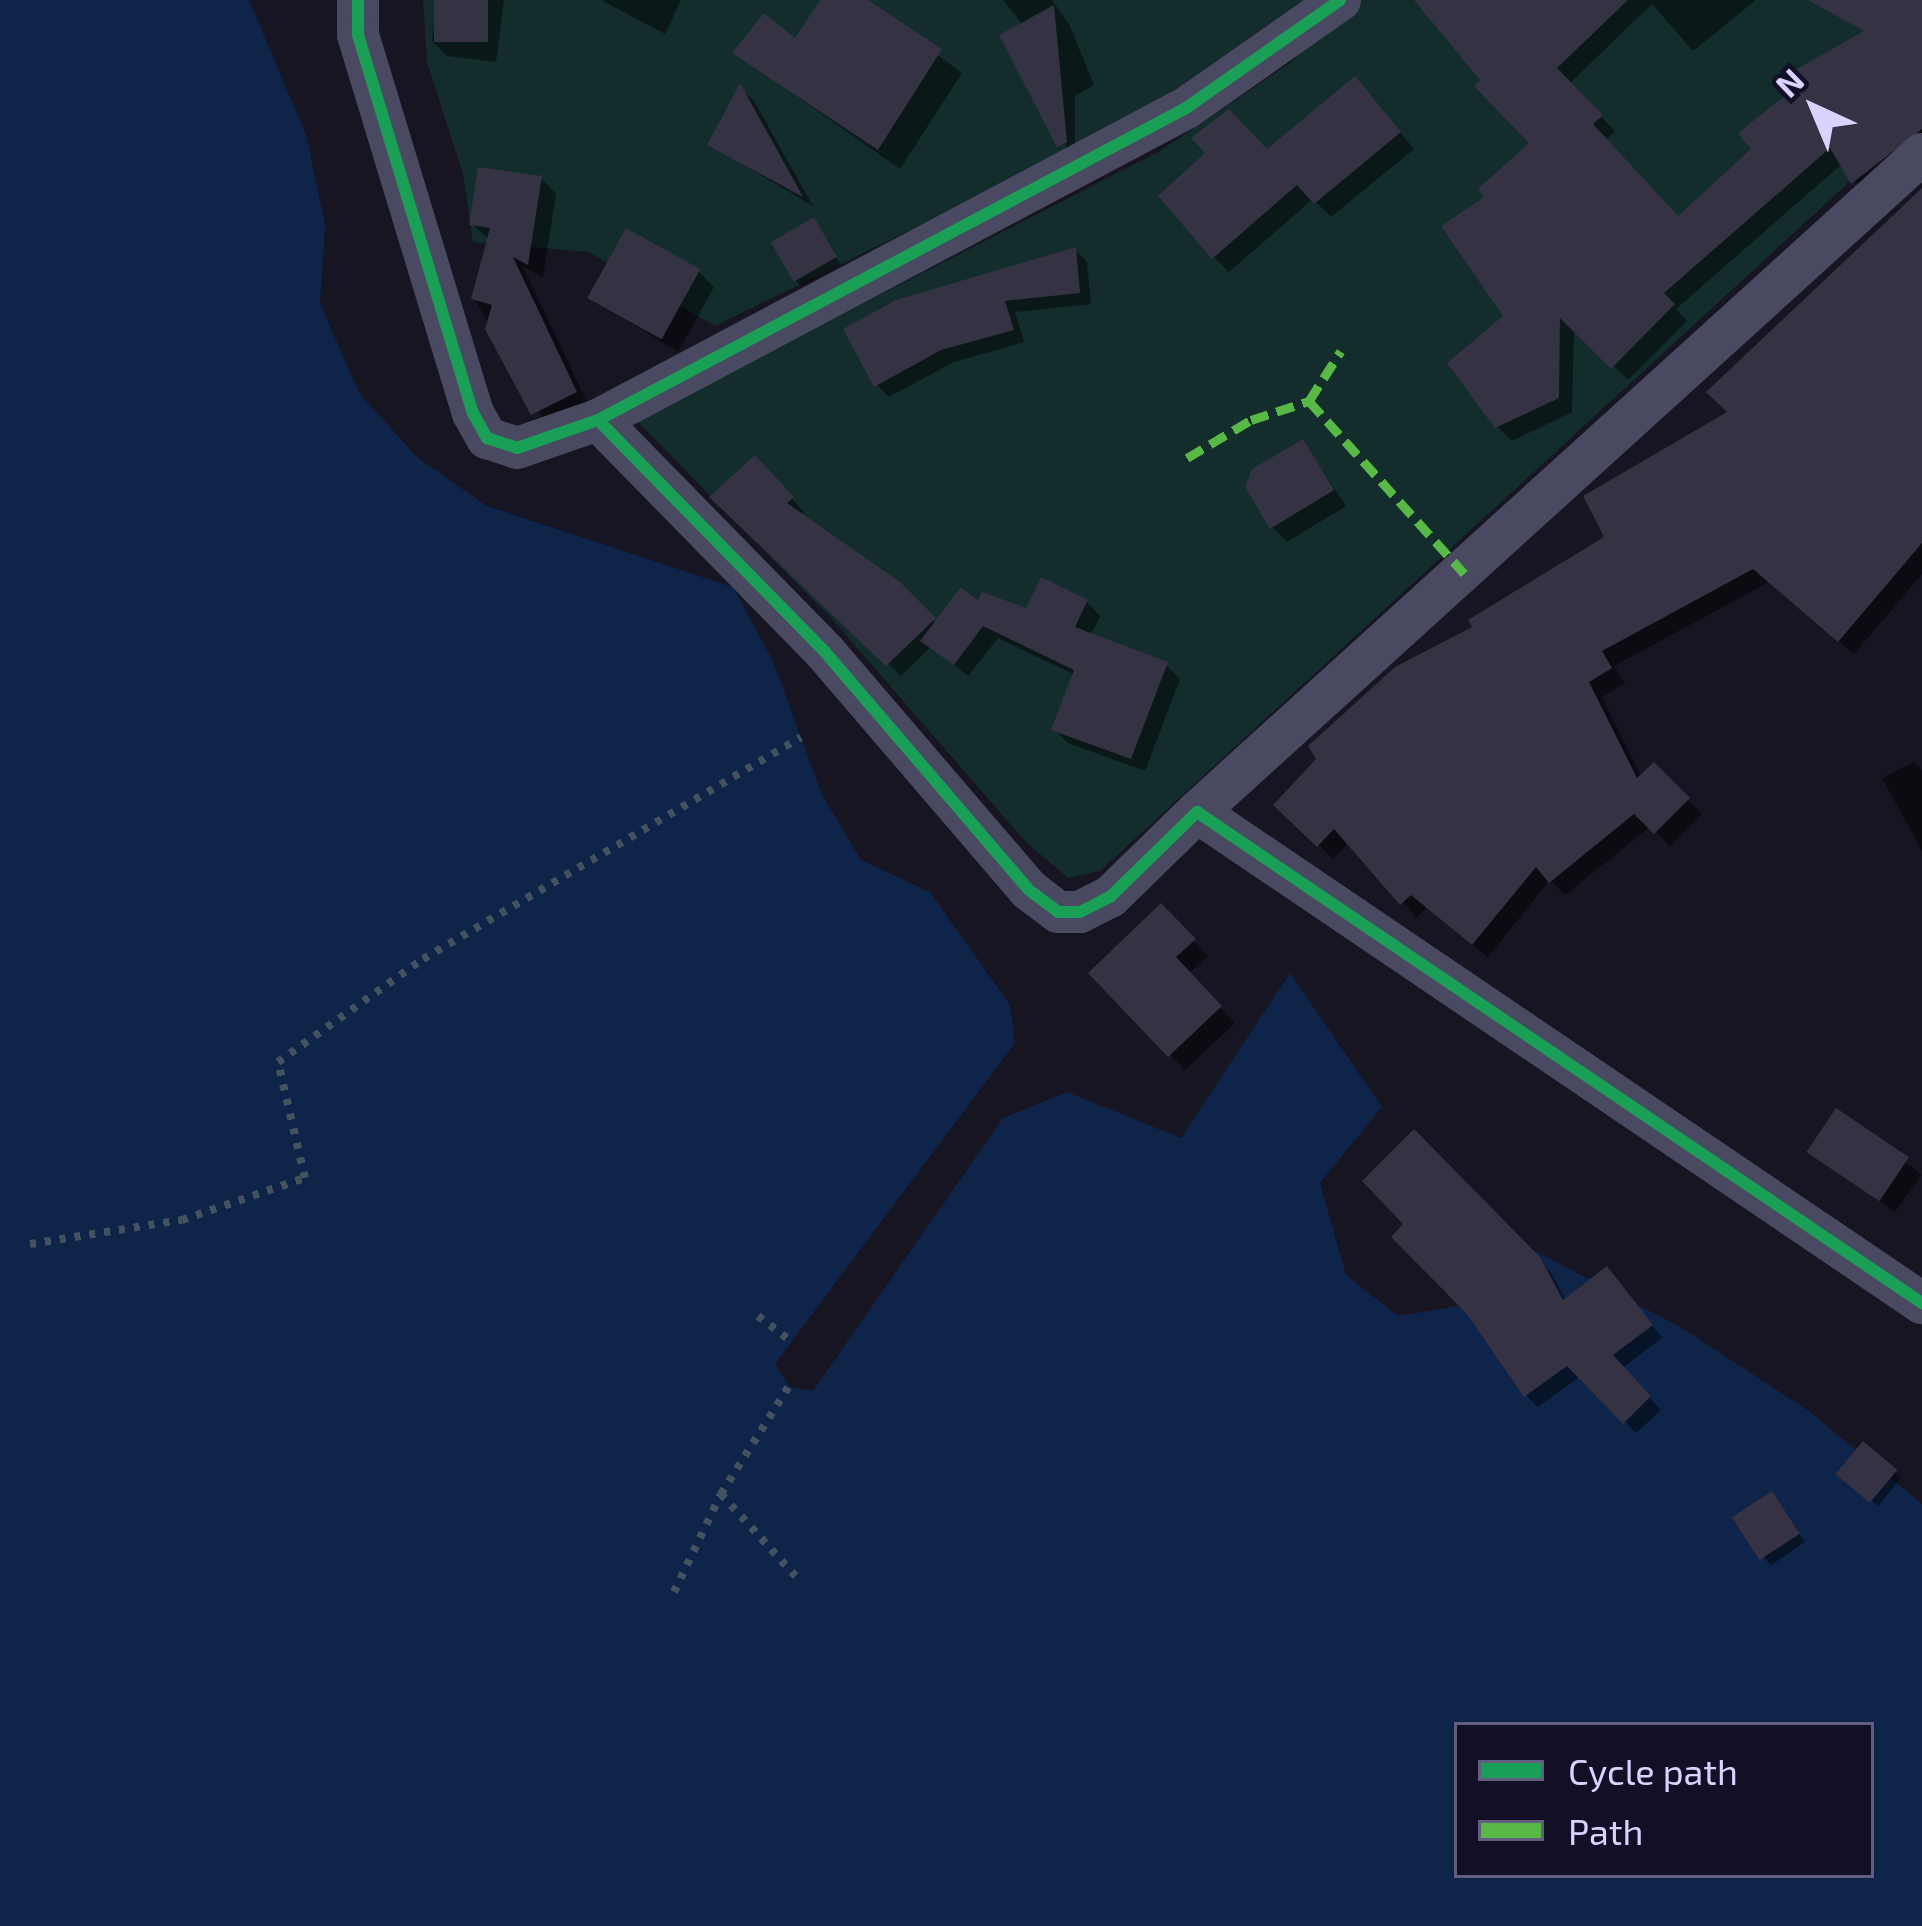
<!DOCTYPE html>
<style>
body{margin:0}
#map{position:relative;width:1922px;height:1926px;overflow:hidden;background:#161521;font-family:"Exo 2",sans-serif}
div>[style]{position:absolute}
.green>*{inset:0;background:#132d2d}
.water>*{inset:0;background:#0e2448}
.shadow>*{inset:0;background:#0007;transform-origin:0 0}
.building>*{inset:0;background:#343243;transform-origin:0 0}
.path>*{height:8px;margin-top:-4px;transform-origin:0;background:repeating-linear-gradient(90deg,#44515f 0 6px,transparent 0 15px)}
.street>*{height:42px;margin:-21px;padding:0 21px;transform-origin:21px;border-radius:21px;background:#4a4962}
.quiet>*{height:9px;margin-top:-4.5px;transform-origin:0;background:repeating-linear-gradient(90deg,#58b947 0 18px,transparent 0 27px)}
.cycleway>*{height:12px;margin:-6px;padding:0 6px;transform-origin:6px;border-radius:6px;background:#1a9f57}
span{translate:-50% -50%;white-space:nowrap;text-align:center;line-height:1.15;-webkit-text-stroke:10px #130f27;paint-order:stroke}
.legend{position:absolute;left:1454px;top:1722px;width:420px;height:156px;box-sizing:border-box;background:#130f27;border:3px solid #625e7d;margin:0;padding:15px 21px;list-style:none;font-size:36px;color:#d9d4ff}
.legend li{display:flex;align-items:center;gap:24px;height:60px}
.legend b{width:60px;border:3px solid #625e7d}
.north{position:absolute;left:1754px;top:48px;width:120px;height:120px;-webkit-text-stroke:9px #130f27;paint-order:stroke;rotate:316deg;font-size:33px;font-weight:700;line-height:48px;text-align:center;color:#d9d4ff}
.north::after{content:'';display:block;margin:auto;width:42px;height:54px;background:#d9d4ff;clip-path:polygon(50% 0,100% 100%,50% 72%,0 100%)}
</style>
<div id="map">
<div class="green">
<i style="clip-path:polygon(423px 0,1303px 0,1126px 124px,715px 326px,589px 252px,473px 242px,463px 174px,427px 62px)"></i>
<i style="clip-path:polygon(1359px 0,1922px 0,1922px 115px,1100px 871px,1068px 878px,1025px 841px,831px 618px,636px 420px,1160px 151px,1290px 63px)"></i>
</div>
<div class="water">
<i style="clip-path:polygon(evenodd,0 0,249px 0,306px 135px,325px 225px,320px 303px,359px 393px,418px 458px,487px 506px,733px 587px,773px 661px,822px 795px,861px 860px,930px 892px,1010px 1005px,1015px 1043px,775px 1364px,789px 1386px,813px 1391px,1003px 1118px,1067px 1092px,1181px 1138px,1290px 973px,1382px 1107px,1320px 1183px,1346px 1275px,1398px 1316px,1465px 1305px,1535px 1251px,1682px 1328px,1806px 1409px,1922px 1504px,1922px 1926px,0 1926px,0 0,1457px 1725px,1871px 1725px,1871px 1875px,1457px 1875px,1457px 1725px)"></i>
</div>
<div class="shadow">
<i style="clip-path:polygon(437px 0,504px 0,496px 62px,447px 56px,432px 41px)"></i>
<i style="clip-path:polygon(601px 0,681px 0,665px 34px)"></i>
<i style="clip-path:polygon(824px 0,863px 0,962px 73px,900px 169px,736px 53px,796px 42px)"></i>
<i style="clip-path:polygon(1003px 0,1052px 0,1069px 24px,1094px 85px,1075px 96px,1075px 161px,1003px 36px,1023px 25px)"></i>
<i style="clip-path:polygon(1418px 0,1756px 0,1693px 51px,1652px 4px,1569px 84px,1615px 131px,1605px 141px,1679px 219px,1922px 28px,1922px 150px,1867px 196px,1843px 163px,1676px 309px,1687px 321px,1628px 380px,1574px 327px,1572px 412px,1512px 441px,1497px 426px,1533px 143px)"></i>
<i style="clip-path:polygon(741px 88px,754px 101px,813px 206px,710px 145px)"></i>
<i style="clip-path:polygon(1370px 95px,1414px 149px,1331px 217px,1313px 199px,1229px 272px,1214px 257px)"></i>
<i style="clip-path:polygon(541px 178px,556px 194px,543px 277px,523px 267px,590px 408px,549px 429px,474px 298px,490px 240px,472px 224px)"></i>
<i style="clip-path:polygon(1922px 193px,1922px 574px,1854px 654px,1769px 582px,1614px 666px,1625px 683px,1602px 697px,1642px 778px,1654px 766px,1702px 814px,1670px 846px,1650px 827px,1565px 895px,1550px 880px,1488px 957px,1427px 908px,1416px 917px,1349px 842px,1333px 859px,1277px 805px,1476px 628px,1608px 538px,1732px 413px)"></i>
<i style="clip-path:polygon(814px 220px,841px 265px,802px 286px,795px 280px)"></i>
<i style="clip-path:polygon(1075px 250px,1087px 262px,1091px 304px,1015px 312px,1024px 342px,954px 362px,889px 397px,877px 385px)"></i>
<i style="clip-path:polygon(699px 272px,714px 287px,678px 352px,591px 297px)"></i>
<i style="clip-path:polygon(1302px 442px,1346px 506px,1287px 542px,1272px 527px)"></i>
<i style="clip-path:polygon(768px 472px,804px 512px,799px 516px,898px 585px,937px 624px,980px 605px,1027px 612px,1087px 602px,1100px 616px,1090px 636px,1166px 665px,1180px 679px,1145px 771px,1068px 743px,1054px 729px,1075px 675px,998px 638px,968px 676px,931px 647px,901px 676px,713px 497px)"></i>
<i style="clip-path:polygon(1914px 762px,1922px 770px,1922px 851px,1882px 778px)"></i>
<i style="clip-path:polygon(1161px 907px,1208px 956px,1188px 974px,1235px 1023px,1185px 1070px,1092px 973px)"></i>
<i style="left:1837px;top:1113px;width:105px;height:46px;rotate:36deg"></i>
<i style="clip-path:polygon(1414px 1134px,1551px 1273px,1566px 1301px,1618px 1282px,1662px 1338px,1622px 1368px,1661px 1410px,1636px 1433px,1581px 1376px,1538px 1407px,1526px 1395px,1407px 1224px)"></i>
<i style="clip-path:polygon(1895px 1472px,1901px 1478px,1878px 1506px,1846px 1480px)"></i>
<i style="clip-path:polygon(1778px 1502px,1805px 1542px,1771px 1565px,1764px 1558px)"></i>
</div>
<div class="building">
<i style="left:434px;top:0;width:54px;height:42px"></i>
<i style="clip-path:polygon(820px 0,868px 0,942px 49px,878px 150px,732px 53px,764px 13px,795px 38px)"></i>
<i style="clip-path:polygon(1414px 0,1628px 0,1557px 68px,1603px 115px,1593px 124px,1678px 216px,1751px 149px,1738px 133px,1796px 87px,1788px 74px,1864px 31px,1808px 0,1922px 0,1922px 129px,1851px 184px,1830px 148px,1664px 293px,1675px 304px,1611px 369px,1560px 318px,1559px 398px,1495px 428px,1447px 363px,1503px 316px,1441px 226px,1484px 197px,1478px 189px,1529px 143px,1474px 86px,1480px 80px)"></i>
<i style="clip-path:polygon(1054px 5px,1067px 142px,1057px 147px,999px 35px)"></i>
<i style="clip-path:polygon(1355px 76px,1401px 132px,1314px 204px,1297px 185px,1212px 259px,1158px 196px,1205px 153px,1191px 138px,1229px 109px,1267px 149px)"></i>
<i style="clip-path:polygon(740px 83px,803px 197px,707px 145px)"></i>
<i style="clip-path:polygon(478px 167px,542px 176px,528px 265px,513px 257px,577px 392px,531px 415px,485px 329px,492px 305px,471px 299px,490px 228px,469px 225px)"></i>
<i style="clip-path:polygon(1922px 188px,1922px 543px,1838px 642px,1753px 569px,1602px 651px,1612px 668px,1589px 682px,1637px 778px,1654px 762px,1690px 798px,1654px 834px,1634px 814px,1549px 883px,1536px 867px,1472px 945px,1411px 895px,1400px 905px,1334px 829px,1317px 847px,1273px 805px,1316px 759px,1308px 746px,1395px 667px,1472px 627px,1468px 620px,1604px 537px,1583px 496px,1727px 412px,1706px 392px)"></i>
<i style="left:814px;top:217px;width:46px;height:50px;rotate:60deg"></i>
<i style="left:626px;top:228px;width:85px;height:80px;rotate:29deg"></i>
<i style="clip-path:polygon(1076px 247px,1080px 293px,1005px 301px,1014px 330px,941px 350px,874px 387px,843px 329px,896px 300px)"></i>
<i style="clip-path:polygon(1303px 439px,1334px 490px,1270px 529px,1245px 487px,1252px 469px)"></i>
<i style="clip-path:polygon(755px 455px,794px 497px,787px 503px,900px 582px,936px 618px,886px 666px,709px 497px)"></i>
<i style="clip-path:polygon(1041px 577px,1088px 600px,1075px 627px,1168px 662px,1131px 759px,1051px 730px,1074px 670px,983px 626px,954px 665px,920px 641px,961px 587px,978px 601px,982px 592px,1026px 608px)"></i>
<i style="clip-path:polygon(1161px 903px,1196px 939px,1176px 957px,1222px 1006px,1168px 1057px,1088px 973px)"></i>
<i style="left:1836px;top:1108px;width:88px;height:53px;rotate:34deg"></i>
<i style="clip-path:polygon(1414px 1129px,1540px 1257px,1563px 1300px,1607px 1266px,1653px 1325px,1613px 1355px,1651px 1396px,1623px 1424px,1567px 1366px,1524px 1397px,1467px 1314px,1391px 1237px,1403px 1224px,1362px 1181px)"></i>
<i style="left:1863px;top:1441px;width:45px;height:43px;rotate:40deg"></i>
<i style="left:1772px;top:1491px;width:51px;height:48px;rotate:57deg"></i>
</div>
<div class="path">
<i style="left:30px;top:1244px;width:154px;rotate:-9deg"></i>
<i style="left:182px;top:1220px;width:130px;rotate:-18.9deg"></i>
<i style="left:305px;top:1178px;width:119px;rotate:-103.1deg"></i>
<i style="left:278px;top:1062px;width:178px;rotate:-35.4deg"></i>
<i style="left:423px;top:959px;width:438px;rotate:-30.4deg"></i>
<i style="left:758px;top:1316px;width:43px;rotate:37.4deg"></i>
<i style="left:721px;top:1494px;width:118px;rotate:47.8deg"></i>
<i style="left:674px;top:1592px;width:109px;rotate:-64.4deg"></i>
<i style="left:721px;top:1494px;width:128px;rotate:-57.8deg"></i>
</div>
<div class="street">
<i style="left:358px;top:0;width:35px;rotate:90deg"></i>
<i style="left:358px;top:35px;width:395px;rotate:73.1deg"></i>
<i style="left:473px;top:413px;width:29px;rotate:61deg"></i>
<i style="left:487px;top:438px;width:32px;rotate:18deg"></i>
<i style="left:517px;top:448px;width:86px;rotate:-19.1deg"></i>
<i style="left:598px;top:420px;width:666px;rotate:-27.95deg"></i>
<i style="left:1186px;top:108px;width:188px;rotate:-35deg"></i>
<i style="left:598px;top:420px;width:325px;rotate:45.6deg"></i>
<i style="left:825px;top:652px;width:313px;rotate:49.4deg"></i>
<i style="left:1029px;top:890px;width:36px;rotate:37deg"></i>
<i style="left:1058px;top:912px;width:22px"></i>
<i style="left:1080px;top:912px;width:34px;rotate:-27deg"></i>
<i style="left:1110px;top:897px;width:122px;rotate:-44.3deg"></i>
<i style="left:1197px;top:812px;width:876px;rotate:34.11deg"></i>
<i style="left:1197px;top:812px;width:979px;rotate:-42.23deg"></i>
</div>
<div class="quiet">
<i style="left:1309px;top:401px;width:232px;rotate:48deg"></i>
<i style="left:1187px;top:458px;width:74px;rotate:-30.7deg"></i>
<i style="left:1251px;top:420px;width:61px;rotate:-18.1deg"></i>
<i style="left:1309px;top:401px;width:59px;rotate:-57.4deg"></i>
</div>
<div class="cycleway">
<i style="left:358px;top:0;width:35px;rotate:90deg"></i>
<i style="left:358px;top:35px;width:395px;rotate:73.1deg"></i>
<i style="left:473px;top:413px;width:29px;rotate:61deg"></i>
<i style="left:487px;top:438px;width:32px;rotate:18deg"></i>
<i style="left:517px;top:448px;width:86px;rotate:-19.1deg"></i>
<i style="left:598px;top:420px;width:666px;rotate:-27.95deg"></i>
<i style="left:1186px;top:108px;width:188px;rotate:-35deg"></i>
<i style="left:598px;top:420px;width:325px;rotate:45.6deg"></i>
<i style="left:825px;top:652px;width:313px;rotate:49.4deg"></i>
<i style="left:1029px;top:890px;width:36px;rotate:37deg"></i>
<i style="left:1058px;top:912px;width:22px"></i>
<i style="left:1080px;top:912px;width:34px;rotate:-27deg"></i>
<i style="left:1110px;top:897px;width:122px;rotate:-44.3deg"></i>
<i style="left:1197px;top:812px;width:876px;rotate:34.11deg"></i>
</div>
<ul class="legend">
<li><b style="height:15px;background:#1a9f57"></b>Cycle path</li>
<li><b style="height:15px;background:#58b947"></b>Path</li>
</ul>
<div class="north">N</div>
</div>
